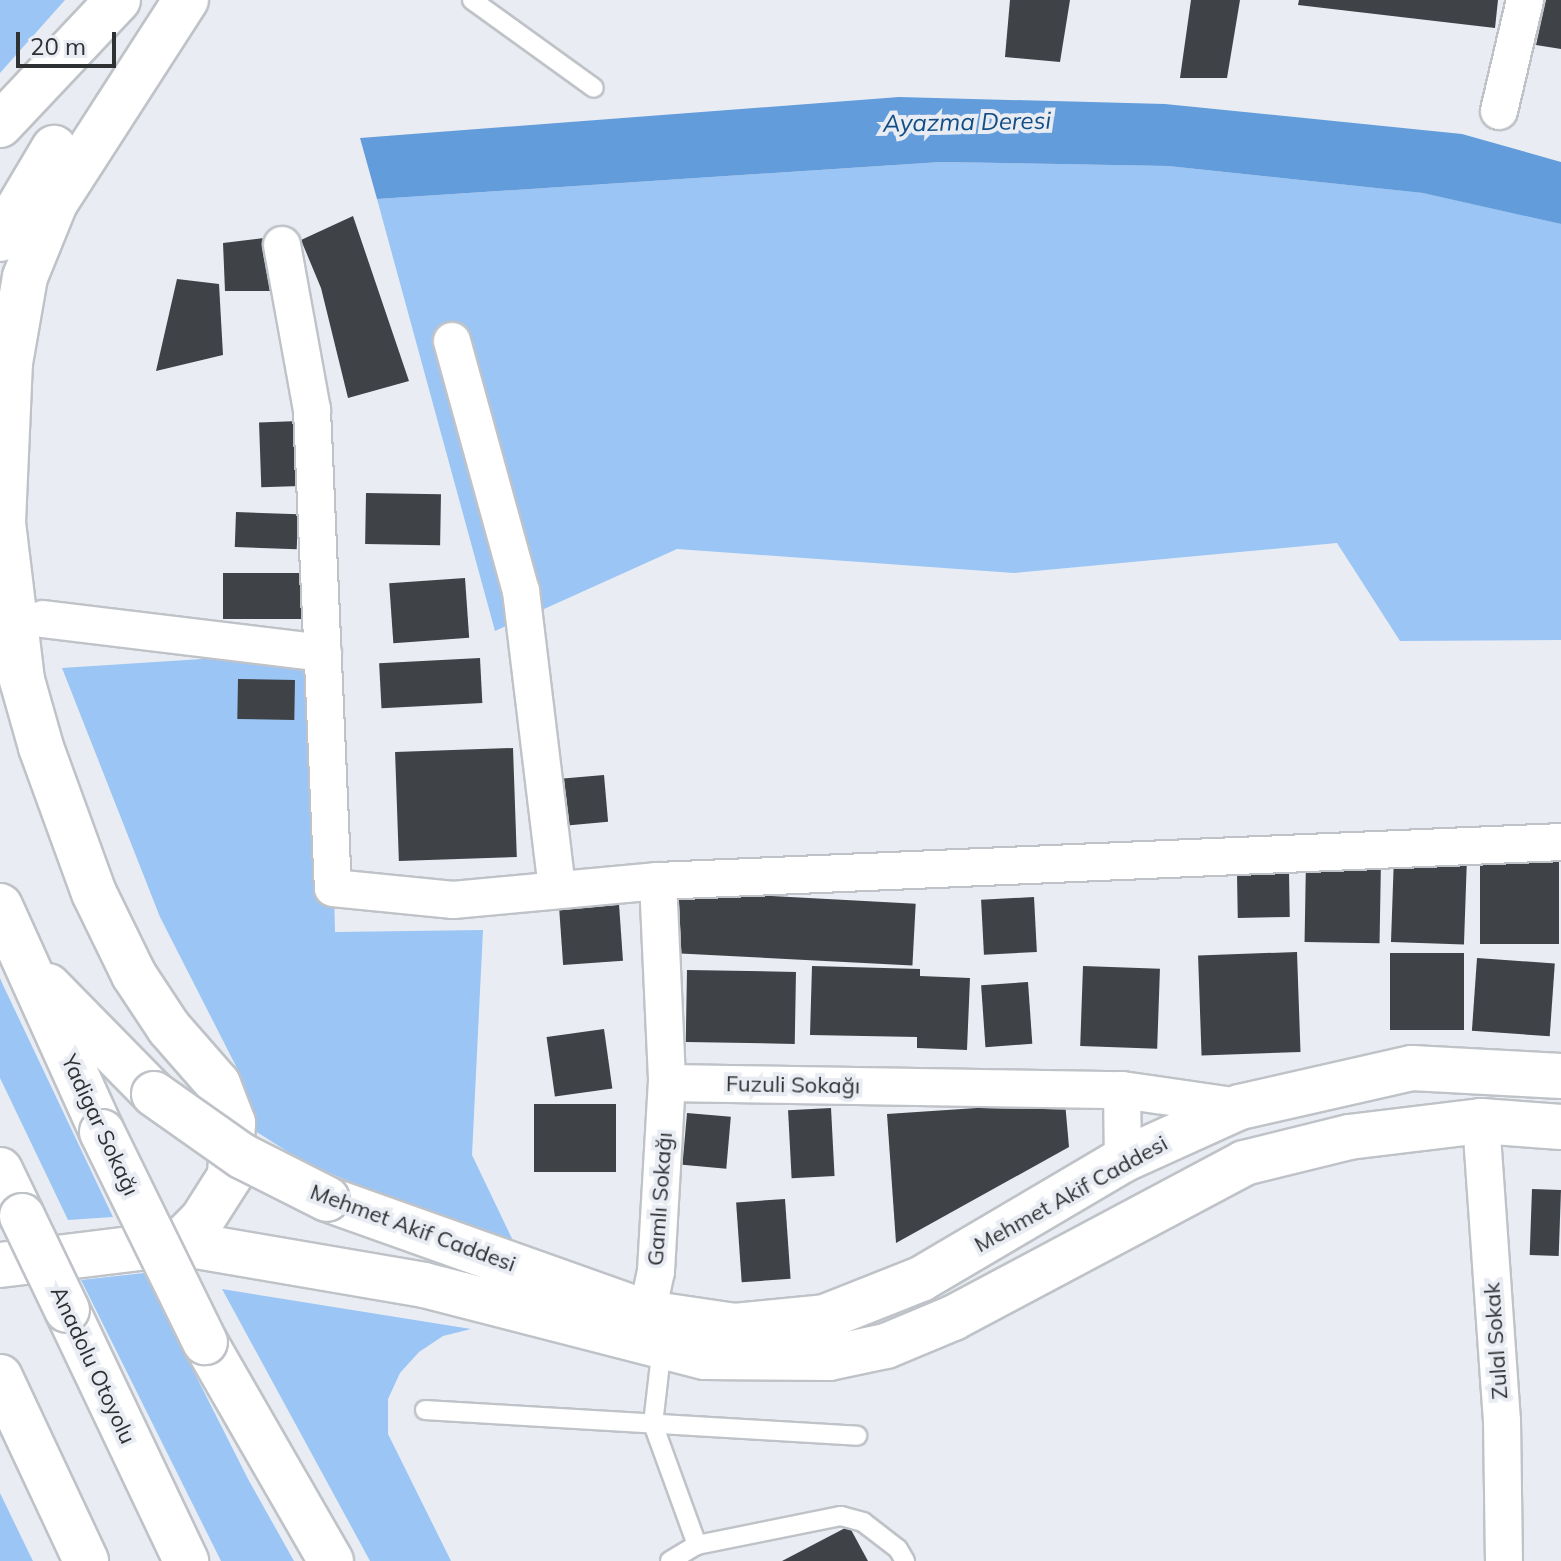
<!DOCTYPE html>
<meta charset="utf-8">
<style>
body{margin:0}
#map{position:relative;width:1561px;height:1561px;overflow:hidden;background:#e9edf3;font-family:Mulish,sans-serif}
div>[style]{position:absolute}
.green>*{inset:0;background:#9bc5f4}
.water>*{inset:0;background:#639cda}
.building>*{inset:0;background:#3f4347;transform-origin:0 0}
.roads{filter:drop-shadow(2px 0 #bfc3c8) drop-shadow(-2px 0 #bfc3c8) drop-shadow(0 2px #bfc3c8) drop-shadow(0 -2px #bfc3c8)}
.lane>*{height:18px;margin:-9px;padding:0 9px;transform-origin:9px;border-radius:9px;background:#fff}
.street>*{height:36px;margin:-18px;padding:0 18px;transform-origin:18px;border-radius:18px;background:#fff}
.secondary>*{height:44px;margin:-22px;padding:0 22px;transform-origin:22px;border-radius:22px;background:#fff}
.primary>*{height:44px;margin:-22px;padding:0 22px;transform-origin:22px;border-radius:22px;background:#fff}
.highway>*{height:44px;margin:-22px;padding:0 22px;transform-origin:22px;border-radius:22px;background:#fff}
.bridges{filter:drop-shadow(2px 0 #bfc3c8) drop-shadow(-2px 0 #bfc3c8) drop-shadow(0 2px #bfc3c8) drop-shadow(0 -2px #bfc3c8)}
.secondary-bridge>*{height:44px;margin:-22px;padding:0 22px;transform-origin:22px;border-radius:22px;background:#fff}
.highway-bridge>*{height:44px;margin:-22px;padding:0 22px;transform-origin:22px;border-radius:22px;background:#fff}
span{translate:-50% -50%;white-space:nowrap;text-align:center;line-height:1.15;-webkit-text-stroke:8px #e9edf3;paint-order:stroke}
.street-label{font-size:22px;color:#2f3032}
.water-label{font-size:24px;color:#114e86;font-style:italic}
.scale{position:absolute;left:16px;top:32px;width:100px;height:36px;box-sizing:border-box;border:4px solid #2f3032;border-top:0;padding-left:10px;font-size:24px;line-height:28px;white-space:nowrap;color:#2f3032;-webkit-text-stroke:6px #e9edf3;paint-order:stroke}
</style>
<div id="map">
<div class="green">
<i style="clip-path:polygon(0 0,65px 0,0 73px)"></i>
<i style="clip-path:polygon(941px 162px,1168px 166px,1424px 193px,1561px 224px,1561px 640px,1400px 641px,1337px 543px,1014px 573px,677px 549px,495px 631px,377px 199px)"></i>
<i style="clip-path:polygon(328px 651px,335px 932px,483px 930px,472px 1155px,517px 1249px,307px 1164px,252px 1129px,240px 1074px,160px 917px,62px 668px)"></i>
<i style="clip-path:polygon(0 978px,3px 985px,113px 1217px,68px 1220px,0 1078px)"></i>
<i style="clip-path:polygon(144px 1273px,248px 1479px,294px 1561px,221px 1561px,81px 1280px)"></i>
<i style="clip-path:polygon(222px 1289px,471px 1329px,443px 1336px,419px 1352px,400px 1373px,388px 1399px,388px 1434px,451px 1561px,370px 1561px)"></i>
<i style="clip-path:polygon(0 1493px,29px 1553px,33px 1561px,0 1561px)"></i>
</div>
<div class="water">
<i style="clip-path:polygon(899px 97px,1165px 104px,1462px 134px,1561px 162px,1561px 224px,1423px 193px,1168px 166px,941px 162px,377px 199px,360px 138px)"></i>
</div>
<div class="building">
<i style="clip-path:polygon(1010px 0,1070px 0,1060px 62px,1005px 57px)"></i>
<i style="clip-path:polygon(1191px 0,1240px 0,1227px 78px,1180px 78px)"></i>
<i style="clip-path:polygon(1299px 0,1498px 0,1495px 28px,1298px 5px)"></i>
<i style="clip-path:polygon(1546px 0,1561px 0,1561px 49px,1536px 45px)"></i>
<i style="clip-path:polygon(353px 216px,409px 381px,348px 398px,321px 288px,301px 240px)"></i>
<i style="clip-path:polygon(264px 238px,271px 291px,225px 291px,223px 243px)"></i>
<i style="clip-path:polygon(177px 279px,219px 284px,223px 355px,156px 371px)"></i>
<i style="left:299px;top:421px;width:65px;height:40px;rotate:88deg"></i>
<i style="left:366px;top:493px;width:75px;height:51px;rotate:1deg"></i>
<i style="left:236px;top:512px;width:62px;height:35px;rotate:2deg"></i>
<i style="left:303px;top:573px;width:46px;height:80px;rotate:90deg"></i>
<i style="left:465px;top:578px;width:60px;height:76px;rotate:86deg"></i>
<i style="left:480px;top:658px;width:45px;height:101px;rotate:87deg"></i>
<i style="left:238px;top:679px;width:57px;height:40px;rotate:1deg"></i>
<i style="left:513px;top:748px;width:109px;height:118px;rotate:88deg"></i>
<i style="left:604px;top:775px;width:47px;height:41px;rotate:85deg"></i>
<i style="left:1394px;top:856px;width:73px;height:86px;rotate:2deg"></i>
<i style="left:1559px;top:857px;width:87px;height:79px;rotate:90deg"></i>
<i style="left:1306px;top:859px;width:75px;height:83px;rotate:1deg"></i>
<i style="left:1289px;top:873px;width:44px;height:52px;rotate:89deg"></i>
<i style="left:674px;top:891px;width:242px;height:62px;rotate:3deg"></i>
<i style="left:1034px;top:897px;width:55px;height:53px;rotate:87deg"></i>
<i style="left:619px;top:904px;width:57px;height:60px;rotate:86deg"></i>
<i style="left:1297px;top:952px;width:100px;height:99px;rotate:88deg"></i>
<i style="left:1390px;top:953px;width:74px;height:77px"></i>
<i style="left:1477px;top:958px;width:78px;height:73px;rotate:4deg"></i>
<i style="clip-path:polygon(812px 966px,920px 969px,920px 976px,970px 978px,967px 1050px,917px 1048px,917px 1037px,810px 1035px)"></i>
<i style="left:1083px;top:966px;width:77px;height:80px;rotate:2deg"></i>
<i style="left:687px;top:970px;width:109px;height:72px;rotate:1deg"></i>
<i style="left:1028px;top:982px;width:62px;height:47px;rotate:86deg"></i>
<i style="left:604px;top:1029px;width:60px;height:58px;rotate:82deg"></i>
<i style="clip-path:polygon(1065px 1102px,1069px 1147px,896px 1243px,887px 1114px)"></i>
<i style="left:534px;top:1104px;width:82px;height:68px"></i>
<i style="left:831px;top:1108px;width:68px;height:43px;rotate:87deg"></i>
<i style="left:687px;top:1113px;width:44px;height:52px;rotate:5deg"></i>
<i style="left:1532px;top:1189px;width:29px;height:66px;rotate:2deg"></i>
<i style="left:785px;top:1199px;width:80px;height:49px;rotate:86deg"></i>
<i style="clip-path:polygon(849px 1526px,868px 1561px,782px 1561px)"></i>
</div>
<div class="roads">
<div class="lane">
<i style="left:472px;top:0;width:150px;rotate:35.8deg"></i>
<i style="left:662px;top:1346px;width:79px;rotate:96.6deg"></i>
<i style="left:653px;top:1424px;width:129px;rotate:70deg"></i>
<i style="left:425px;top:1410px;width:433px;rotate:3.4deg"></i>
<i style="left:670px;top:1561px;width:31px;rotate:-31deg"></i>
<i style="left:697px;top:1545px;width:147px;rotate:-11.4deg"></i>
<i style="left:841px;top:1516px;width:23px;rotate:15deg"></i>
<i style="left:863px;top:1522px;width:44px;rotate:37.6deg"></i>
<i style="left:898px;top:1549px;width:14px;rotate:60deg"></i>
</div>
<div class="street">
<i style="left:1499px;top:111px;width:114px;rotate:-76.8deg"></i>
<i style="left:282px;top:245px;width:168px;rotate:79.7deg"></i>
<i style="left:312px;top:410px;width:478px;rotate:87.5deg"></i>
<i style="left:333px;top:888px;width:121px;rotate:5.7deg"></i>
<i style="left:453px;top:900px;width:206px;rotate:-5.3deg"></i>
<i style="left:658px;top:881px;width:904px;rotate:-2.47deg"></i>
<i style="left:452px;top:341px;width:259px;rotate:74.6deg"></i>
<i style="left:521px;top:591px;width:300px;rotate:83.1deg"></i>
<i style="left:43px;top:619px;width:282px;rotate:6.9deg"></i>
<i style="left:658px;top:881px;width:202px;rotate:87.4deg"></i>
<i style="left:667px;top:1083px;width:455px;rotate:0.9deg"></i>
<i style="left:1122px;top:1090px;width:119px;rotate:8.2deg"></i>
<i style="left:1122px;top:1090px;width:70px;rotate:89.2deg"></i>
<i style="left:1481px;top:1121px;width:300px;rotate:86deg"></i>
<i style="left:1502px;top:1420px;width:141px;rotate:89.2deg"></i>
<i style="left:647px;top:1313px;width:43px;rotate:-77.9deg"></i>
<i style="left:656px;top:1271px;width:188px;rotate:-86.7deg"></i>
</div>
<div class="secondary">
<i style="left:0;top:906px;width:248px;rotate:65.7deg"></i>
<i style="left:48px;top:986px;width:151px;rotate:45.5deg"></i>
<i style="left:327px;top:1199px;width:340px;rotate:19.6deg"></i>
<i style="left:647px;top:1313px;width:89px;rotate:8.4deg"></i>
<i style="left:735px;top:1326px;width:90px;rotate:-5.7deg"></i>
<i style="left:825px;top:1317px;width:103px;rotate:-21.6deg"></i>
<i style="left:921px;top:1279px;width:234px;rotate:-30.5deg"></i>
<i style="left:1123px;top:1160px;width:128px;rotate:-24.4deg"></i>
<i style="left:1240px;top:1107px;width:176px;rotate:-12.8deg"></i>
<i style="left:1412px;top:1068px;width:149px;rotate:3.1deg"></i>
<i style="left:179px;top:1243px;width:249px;rotate:9.7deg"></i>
<i style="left:424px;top:1285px;width:290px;rotate:14.4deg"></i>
<i style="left:705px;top:1357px;width:124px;rotate:0.5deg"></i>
<i style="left:829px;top:1358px;width:58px;rotate:-11.9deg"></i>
<i style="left:886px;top:1346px;width:73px;rotate:-22.7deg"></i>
<i style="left:953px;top:1318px;width:330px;rotate:-28deg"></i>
<i style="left:1244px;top:1163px;width:108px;rotate:-13.9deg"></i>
<i style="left:1349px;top:1137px;width:133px;rotate:-6.9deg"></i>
<i style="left:1481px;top:1121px;width:80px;rotate:4.3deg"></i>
<i style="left:205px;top:1342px;width:253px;rotate:60.1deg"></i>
</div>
<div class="primary">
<i style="left:0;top:125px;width:172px;rotate:-46.7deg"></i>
<i style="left:0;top:239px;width:106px;rotate:-59.3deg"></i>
<i style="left:0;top:1265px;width:180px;rotate:-7deg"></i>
<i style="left:179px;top:1243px;width:33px;rotate:-45deg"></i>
<i style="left:202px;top:1220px;width:52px;rotate:-57.5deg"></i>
<i style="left:230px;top:1176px;width:53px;rotate:-86.8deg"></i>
<i style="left:233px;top:1123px;width:42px;rotate:-111deg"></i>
<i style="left:218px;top:1084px;width:74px;rotate:-131.2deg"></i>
<i style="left:169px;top:1028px;width:64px;rotate:-123.4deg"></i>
<i style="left:134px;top:975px;width:91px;rotate:-116deg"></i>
<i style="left:94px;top:893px;width:155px;rotate:-110deg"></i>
<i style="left:41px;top:747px;width:70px;rotate:-105.8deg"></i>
<i style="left:22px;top:680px;width:159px;rotate:-96.9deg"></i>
<i style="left:3px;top:522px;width:159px;rotate:-87.5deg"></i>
<i style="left:10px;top:363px;width:87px;rotate:-80.1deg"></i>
<i style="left:25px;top:277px;width:80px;rotate:-67.9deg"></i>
<i style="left:55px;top:203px;width:242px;rotate:-57.2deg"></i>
</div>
<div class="highway">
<i style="left:0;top:1170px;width:51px;rotate:64.4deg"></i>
<i style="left:67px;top:1310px;width:278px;rotate:64.6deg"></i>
<i style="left:0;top:1377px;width:203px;rotate:64.9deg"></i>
</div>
</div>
<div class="bridges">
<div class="secondary-bridge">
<i style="left:154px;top:1094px;width:108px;rotate:35.2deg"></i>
<i style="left:242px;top:1156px;width:95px;rotate:26.8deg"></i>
<i style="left:102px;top:1132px;width:234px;rotate:63.9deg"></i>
</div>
<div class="highway-bridge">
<i style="left:22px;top:1216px;width:104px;rotate:64.4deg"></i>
</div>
</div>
<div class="street-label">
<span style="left:793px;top:1085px;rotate:1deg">Fuzuli Sokağı</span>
<span style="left:100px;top:1125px;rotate:65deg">Yadigar Sokağı</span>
<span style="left:1071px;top:1194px;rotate:-29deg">Mehmet Akif Caddesi</span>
<span style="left:660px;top:1199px;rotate:-86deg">Gamlı Sokağı</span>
<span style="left:413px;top:1228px;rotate:20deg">Mehmet Akif Caddesi</span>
<span style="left:1496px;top:1341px;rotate:-94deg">Zulal Sokak</span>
<span style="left:93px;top:1365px;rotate:65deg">Anadolu Otoyolu</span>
</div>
<div class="water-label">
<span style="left:967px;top:122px;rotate:-1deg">Ayazma Deresi</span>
</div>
<div class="scale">20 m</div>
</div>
